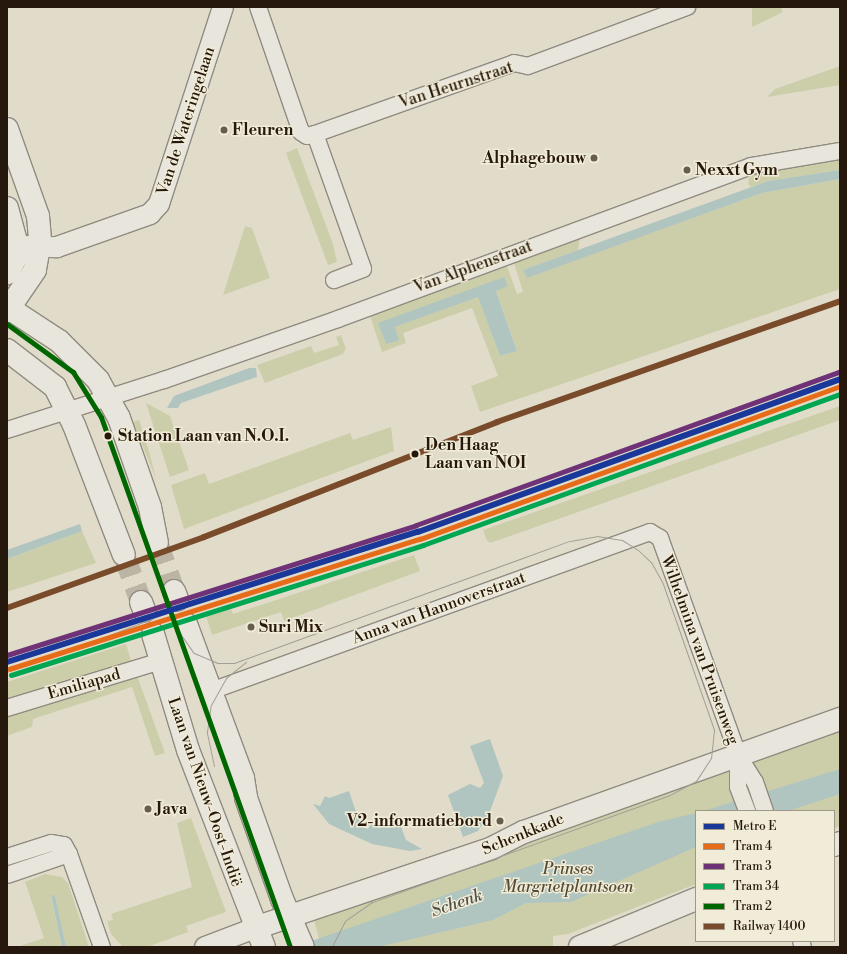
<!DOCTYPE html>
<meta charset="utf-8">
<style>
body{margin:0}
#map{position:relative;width:847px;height:954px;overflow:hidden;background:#e1dcca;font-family:"Libre Bodoni",serif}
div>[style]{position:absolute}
.green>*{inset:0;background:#ccceaa}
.water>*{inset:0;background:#b0c5c0;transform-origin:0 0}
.secondary-tunnel>*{height:22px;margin-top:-11px;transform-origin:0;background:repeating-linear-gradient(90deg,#bcb5a4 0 22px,transparent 0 33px)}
.roads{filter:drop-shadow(1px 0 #908b80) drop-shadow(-1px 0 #908b80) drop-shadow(0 1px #908b80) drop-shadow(0 -1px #908b80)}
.minor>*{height:16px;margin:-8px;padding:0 8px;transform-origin:8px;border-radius:8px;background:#e8e5dc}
.tertiary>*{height:20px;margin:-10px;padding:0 10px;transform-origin:10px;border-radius:10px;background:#e8e5dc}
.secondary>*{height:22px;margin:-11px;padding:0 11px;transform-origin:11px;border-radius:11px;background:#e8e5dc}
.tram>*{height:1px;margin:-0.5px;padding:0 0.5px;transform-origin:0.5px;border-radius:0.5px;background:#a39f97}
.rail-1>*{height:6px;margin:-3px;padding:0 3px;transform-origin:3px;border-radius:3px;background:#7a4b2a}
.tram-1>*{height:5px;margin:-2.5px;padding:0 2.5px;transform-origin:2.5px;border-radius:2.5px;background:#e76c1a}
.tram-2>*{height:5px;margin:-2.5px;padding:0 2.5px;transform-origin:2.5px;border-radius:2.5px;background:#703276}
.tram-3>*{height:5px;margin:-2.5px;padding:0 2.5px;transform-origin:2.5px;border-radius:2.5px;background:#00a651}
.tram-4>*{height:5px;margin:-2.5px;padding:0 2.5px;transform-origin:2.5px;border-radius:2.5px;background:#060}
.metro-1>*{height:6px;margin:-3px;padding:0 3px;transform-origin:3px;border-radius:3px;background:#1a389a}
.dots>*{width:11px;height:11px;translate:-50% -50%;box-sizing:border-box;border:2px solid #f1ecd7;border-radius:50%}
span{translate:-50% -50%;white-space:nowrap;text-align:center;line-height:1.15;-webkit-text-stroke:3px #f1ecd7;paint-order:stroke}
.street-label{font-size:16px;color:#26180c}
.poi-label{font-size:16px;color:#26180c;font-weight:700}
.left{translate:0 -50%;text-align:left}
.right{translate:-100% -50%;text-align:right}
.stop-label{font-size:16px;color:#26180c;font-weight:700}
.park-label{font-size:16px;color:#534b34;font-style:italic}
.water-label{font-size:17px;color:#4f5149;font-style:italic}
.frame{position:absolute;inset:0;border:8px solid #26180c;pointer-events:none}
.legend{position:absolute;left:695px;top:810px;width:140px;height:132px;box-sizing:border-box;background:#f1ecd7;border:1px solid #a09786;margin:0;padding:5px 7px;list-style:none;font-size:12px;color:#26180c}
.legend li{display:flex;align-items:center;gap:8px;height:20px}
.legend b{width:20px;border:1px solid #a09786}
</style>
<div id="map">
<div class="green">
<i style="clip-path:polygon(752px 7px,781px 7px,783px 12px,752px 27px)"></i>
<i style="clip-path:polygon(840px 66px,840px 85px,767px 97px,775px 89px)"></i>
<i style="clip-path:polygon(297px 148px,333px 244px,337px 262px,328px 265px,286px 153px)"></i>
<i style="clip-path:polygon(840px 160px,840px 170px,768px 181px,751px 187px,748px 184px,750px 171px)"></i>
<i style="clip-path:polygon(evenodd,840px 179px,840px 289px,480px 412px,471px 386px,498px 376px,472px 308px,403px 333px,406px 343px,382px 352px,369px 313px,507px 266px,517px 294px,523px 292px,514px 263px,581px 232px,578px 250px,523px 270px,527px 277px,762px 193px,840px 179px,504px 277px,496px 290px,517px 351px,500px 356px,478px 296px,395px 327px,504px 277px)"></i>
<i style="clip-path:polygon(245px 226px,252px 228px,270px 278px,223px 295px)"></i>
<i style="clip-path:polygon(341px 335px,346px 349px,343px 354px,265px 383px,257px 365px,311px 346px,314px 353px,339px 345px,336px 337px)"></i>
<i style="clip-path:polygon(146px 403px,170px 416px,189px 470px,170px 477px)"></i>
<i style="clip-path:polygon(840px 406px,840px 420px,490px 543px,486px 539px,483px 530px)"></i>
<i style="clip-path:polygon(139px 420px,150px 455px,156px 479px,133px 422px)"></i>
<i style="clip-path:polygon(391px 427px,394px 451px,184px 529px,171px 485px,205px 473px,209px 484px,350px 433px,353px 440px)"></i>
<i style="clip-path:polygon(82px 531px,96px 563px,7px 592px,7px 559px)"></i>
<i style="clip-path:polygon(414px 555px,420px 571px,284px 621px,281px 612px,212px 635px,205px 613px,229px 605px,233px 614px)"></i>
<i style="clip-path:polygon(126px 644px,133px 667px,7px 704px,7px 682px)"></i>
<i style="clip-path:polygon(136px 673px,165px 753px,155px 756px,132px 687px,33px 719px,32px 727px,7px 736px,7px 714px)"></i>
<i style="clip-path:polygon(840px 726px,840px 826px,834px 828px,834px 811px,696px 811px,696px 884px,568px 934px,553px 936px,553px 947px,321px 947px,314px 920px)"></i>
<i style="clip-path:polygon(191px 818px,226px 912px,186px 926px,188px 932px,147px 947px,123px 947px,111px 934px,107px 921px,113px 920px,111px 914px,192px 887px,177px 823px)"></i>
<i style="clip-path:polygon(45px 874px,62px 877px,68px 883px,89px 947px,66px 947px,55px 895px,51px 897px,62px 947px,17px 947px,44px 938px,25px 882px)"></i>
</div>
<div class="water">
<i style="clip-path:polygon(840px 170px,840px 179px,762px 193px,527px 278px,523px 270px,768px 181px)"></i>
<i style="clip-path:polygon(504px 277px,508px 286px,496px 291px,517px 351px,500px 356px,478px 297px,395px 327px,399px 340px,386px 344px,378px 323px)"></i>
<i style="clip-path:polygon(249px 368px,256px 368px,257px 377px,181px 403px,178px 408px,167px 408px,174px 396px)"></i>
<i style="clip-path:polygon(80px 524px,82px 531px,7px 559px,7px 550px)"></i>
<i style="clip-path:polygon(490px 739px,503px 776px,489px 814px,478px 831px,463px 837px,448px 795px,470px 784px,480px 788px,484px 783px,470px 746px)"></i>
<i style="clip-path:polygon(840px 769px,840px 794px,788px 811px,703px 811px)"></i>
<i style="clip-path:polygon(349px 791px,361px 827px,368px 829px,371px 824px,396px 814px,406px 840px,422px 849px,410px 851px,372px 844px,329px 824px,313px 804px,320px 806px,325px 796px,329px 798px)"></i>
<i style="clip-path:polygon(696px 813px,696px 847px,571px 902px,526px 903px,493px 920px,378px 947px,294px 947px,658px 822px)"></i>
<i style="left:55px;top:895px;width:53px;height:4px;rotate:78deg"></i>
</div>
<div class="secondary-tunnel">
<i style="left:157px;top:542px;width:52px;rotate:70.9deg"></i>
<i style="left:124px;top:555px;width:50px;rotate:70.1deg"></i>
</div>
<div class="roads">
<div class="minor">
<i style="left:258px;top:7px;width:132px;rotate:71deg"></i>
<i style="left:301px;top:132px;width:7px;rotate:34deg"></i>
<i style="left:307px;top:136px;width:8px;rotate:-14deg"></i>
<i style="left:315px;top:134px;width:143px;rotate:70.4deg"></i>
<i style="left:363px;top:269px;width:31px;rotate:159deg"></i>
<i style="left:315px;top:134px;width:211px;rotate:-19.6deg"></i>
<i style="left:514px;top:63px;width:14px;rotate:12deg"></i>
<i style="left:528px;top:66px;width:170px;rotate:-20.4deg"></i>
<i style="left:7px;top:430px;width:165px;rotate:-17.7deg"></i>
<i style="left:164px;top:380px;width:184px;rotate:-19.3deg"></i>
<i style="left:338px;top:319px;width:440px;rotate:-20.3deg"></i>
<i style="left:751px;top:166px;width:90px;rotate:-9.6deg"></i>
<i style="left:211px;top:691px;width:467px;rotate:-19.9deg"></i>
<i style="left:650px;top:532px;width:12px;rotate:31deg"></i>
<i style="left:660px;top:538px;width:231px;rotate:70.2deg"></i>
<i style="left:738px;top:755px;width:32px;rotate:58deg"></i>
<i style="left:755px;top:782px;width:31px;rotate:71deg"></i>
<i style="left:7px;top:708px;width:161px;rotate:-17deg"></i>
<i style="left:738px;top:755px;width:32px;rotate:90deg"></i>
<i style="left:738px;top:787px;width:26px;rotate:69deg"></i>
<i style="left:69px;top:854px;width:99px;rotate:70.5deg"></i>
<i style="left:7px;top:857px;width:46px;rotate:-17.7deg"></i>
<i style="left:51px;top:843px;width:13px;rotate:9deg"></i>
<i style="left:64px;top:845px;width:10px;rotate:61deg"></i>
<i style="left:69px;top:854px;width:65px;rotate:161.3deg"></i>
<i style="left:801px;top:941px;width:6px;rotate:72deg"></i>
</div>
<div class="tertiary">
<i style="left:23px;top:246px;width:34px;rotate:2deg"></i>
<i style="left:57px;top:247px;width:99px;rotate:-19.5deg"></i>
<i style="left:150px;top:214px;width:13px;rotate:-48deg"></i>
<i style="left:159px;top:204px;width:207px;rotate:-72deg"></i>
<i style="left:205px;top:947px;width:53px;rotate:-20.8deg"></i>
</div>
<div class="secondary">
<i style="left:7px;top:129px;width:92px;rotate:70.4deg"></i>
<i style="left:38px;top:216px;width:25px;rotate:85deg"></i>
<i style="left:40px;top:241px;width:29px;rotate:100deg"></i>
<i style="left:35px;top:270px;width:50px;rotate:124.3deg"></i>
<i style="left:7px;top:208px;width:38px;rotate:75deg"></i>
<i style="left:17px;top:245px;width:11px;rotate:90deg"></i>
<i style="left:17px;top:256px;width:20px;rotate:120deg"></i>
<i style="left:7px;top:307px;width:62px;rotate:33.2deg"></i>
<i style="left:59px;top:341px;width:55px;rotate:45deg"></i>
<i style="left:98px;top:380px;width:43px;rotate:61.1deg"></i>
<i style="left:119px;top:418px;width:94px;rotate:70.8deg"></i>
<i style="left:150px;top:507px;width:36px;rotate:79deg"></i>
<i style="left:7px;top:350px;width:61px;rotate:37.6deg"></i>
<i style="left:55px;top:387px;width:42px;rotate:63.4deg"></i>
<i style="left:74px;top:425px;width:139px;rotate:69deg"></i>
<i style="left:174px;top:591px;width:9px;rotate:69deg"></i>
<i style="left:141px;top:602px;width:9px;rotate:69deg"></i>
<i style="left:186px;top:624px;width:164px;rotate:69.7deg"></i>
<i style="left:243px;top:778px;width:20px;rotate:81deg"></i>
<i style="left:246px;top:798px;width:107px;rotate:70.4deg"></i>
<i style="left:282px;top:899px;width:52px;rotate:66.4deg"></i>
<i style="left:153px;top:634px;width:121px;rotate:73.2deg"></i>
<i style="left:188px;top:750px;width:211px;rotate:68.9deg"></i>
<i style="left:834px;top:845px;width:6px;rotate:-18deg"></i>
<i style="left:255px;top:928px;width:248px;rotate:-18.6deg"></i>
<i style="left:490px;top:849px;width:38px;rotate:-27deg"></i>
<i style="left:524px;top:832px;width:336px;rotate:-19.7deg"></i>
<i style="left:580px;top:947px;width:126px;rotate:-22.5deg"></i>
</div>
</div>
<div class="tram">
<i style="left:172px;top:622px;width:38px;rotate:55deg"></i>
<i style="left:194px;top:653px;width:25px;rotate:23deg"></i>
<i style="left:217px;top:663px;width:17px"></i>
<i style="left:234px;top:663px;width:357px;rotate:-20deg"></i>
<i style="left:570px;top:541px;width:27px;rotate:-10deg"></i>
<i style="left:597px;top:536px;width:25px;rotate:9deg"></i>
<i style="left:622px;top:540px;width:19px;rotate:32deg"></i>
<i style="left:638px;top:550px;width:18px;rotate:43deg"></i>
<i style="left:651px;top:562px;width:25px;rotate:61deg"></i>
<i style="left:663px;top:584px;width:155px;rotate:70.7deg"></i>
<i style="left:714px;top:730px;width:28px;rotate:96deg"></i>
<i style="left:711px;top:758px;width:27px;rotate:123deg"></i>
<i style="left:696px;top:781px;width:30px;rotate:152deg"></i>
<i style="left:670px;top:795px;width:317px;rotate:160.2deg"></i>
<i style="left:372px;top:902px;width:33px;rotate:145deg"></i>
<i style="left:345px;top:921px;width:29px;rotate:117deg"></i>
<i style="left:50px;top:658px;width:145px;rotate:-21.1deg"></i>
<i style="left:214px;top:766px;width:35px;rotate:-102deg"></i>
<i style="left:207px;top:732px;width:27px;rotate:-82deg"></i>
<i style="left:211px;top:705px;width:31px;rotate:-61deg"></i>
<i style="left:226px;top:678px;width:26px;rotate:-39deg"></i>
</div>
<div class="rail-1">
<i style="left:7px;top:608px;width:209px;rotate:-19.8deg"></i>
<i style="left:204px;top:537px;width:315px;rotate:-21.4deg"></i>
<i style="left:497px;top:422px;width:364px;rotate:-19.4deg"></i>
</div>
<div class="tram-1">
<i style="left:9px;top:669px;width:431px;rotate:-17.6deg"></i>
<i style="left:420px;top:539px;width:447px;rotate:-20deg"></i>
</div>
<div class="tram-2">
<i style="left:7px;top:655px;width:429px;rotate:-17.6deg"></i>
<i style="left:416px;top:525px;width:449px;rotate:-19.9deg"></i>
</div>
<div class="tram-3">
<i style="left:11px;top:675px;width:432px;rotate:-17.5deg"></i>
<i style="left:423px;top:545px;width:443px;rotate:-19.9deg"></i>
</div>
<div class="tram-4">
<i style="left:7px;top:324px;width:82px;rotate:36deg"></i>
<i style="left:73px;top:372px;width:53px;rotate:58.1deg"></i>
<i style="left:101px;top:417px;width:563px;rotate:70.37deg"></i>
</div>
<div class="metro-1">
<i style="left:7px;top:662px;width:431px;rotate:-17.6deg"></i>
<i style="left:418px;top:532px;width:449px;rotate:-19.9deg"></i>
</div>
<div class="dots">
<i style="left:224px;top:130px;background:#675d4e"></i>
<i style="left:594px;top:158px;background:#675d4e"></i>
<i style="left:687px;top:170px;background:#675d4e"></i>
<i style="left:108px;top:436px;background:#26180c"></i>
<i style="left:415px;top:454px;background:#26180c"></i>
<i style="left:251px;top:627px;background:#675d4e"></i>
<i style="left:148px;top:809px;background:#675d4e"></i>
<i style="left:500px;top:821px;background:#675d4e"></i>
</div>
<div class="street-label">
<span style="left:456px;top:85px;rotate:-18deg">Van Heurnstraat</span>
<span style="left:186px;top:121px;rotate:-72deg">Van de Wateringelaan</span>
<span style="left:473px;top:267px;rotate:-20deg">Van Alphenstraat</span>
<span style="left:439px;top:608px;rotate:-20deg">Anna van Hannoverstraat</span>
<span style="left:700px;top:650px;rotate:70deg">Wilhelmina van Pruisenweg</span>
<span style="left:84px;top:684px;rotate:-16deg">Emiliapad</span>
<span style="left:205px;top:792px;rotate:71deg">Laan van Nieuw-Oost-Indië</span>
<span style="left:523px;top:834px;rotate:-22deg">Schenkkade</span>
</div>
<div class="poi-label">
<span class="left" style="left:232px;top:130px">Fleuren</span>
<span class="right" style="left:586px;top:158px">Alphagebouw</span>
<span class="left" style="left:695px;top:170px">Nexxt Gym</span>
<span class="left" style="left:259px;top:627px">Suri Mix</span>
<span class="left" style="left:156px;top:809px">Java</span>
<span class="right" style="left:492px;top:821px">V2-informatiebord</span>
</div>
<div class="stop-label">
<span class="left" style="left:118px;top:436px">Station Laan van N.O.I.</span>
<span class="left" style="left:425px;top:454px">Den Haag<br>Laan van NOI</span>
</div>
<div class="park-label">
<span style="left:568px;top:878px">Prinses<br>Margrietplantsoen</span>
</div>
<div class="water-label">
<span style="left:457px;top:904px;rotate:-19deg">Schenk</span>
</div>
<div class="frame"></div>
<ul class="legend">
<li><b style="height:5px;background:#1a389a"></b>Metro E</li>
<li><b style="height:5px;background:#e76c1a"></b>Tram 4</li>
<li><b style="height:5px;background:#703276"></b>Tram 3</li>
<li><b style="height:5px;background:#00a651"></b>Tram 34</li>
<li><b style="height:5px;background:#060"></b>Tram 2</li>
<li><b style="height:5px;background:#7a4b2a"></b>Railway 1400</li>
</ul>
</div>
